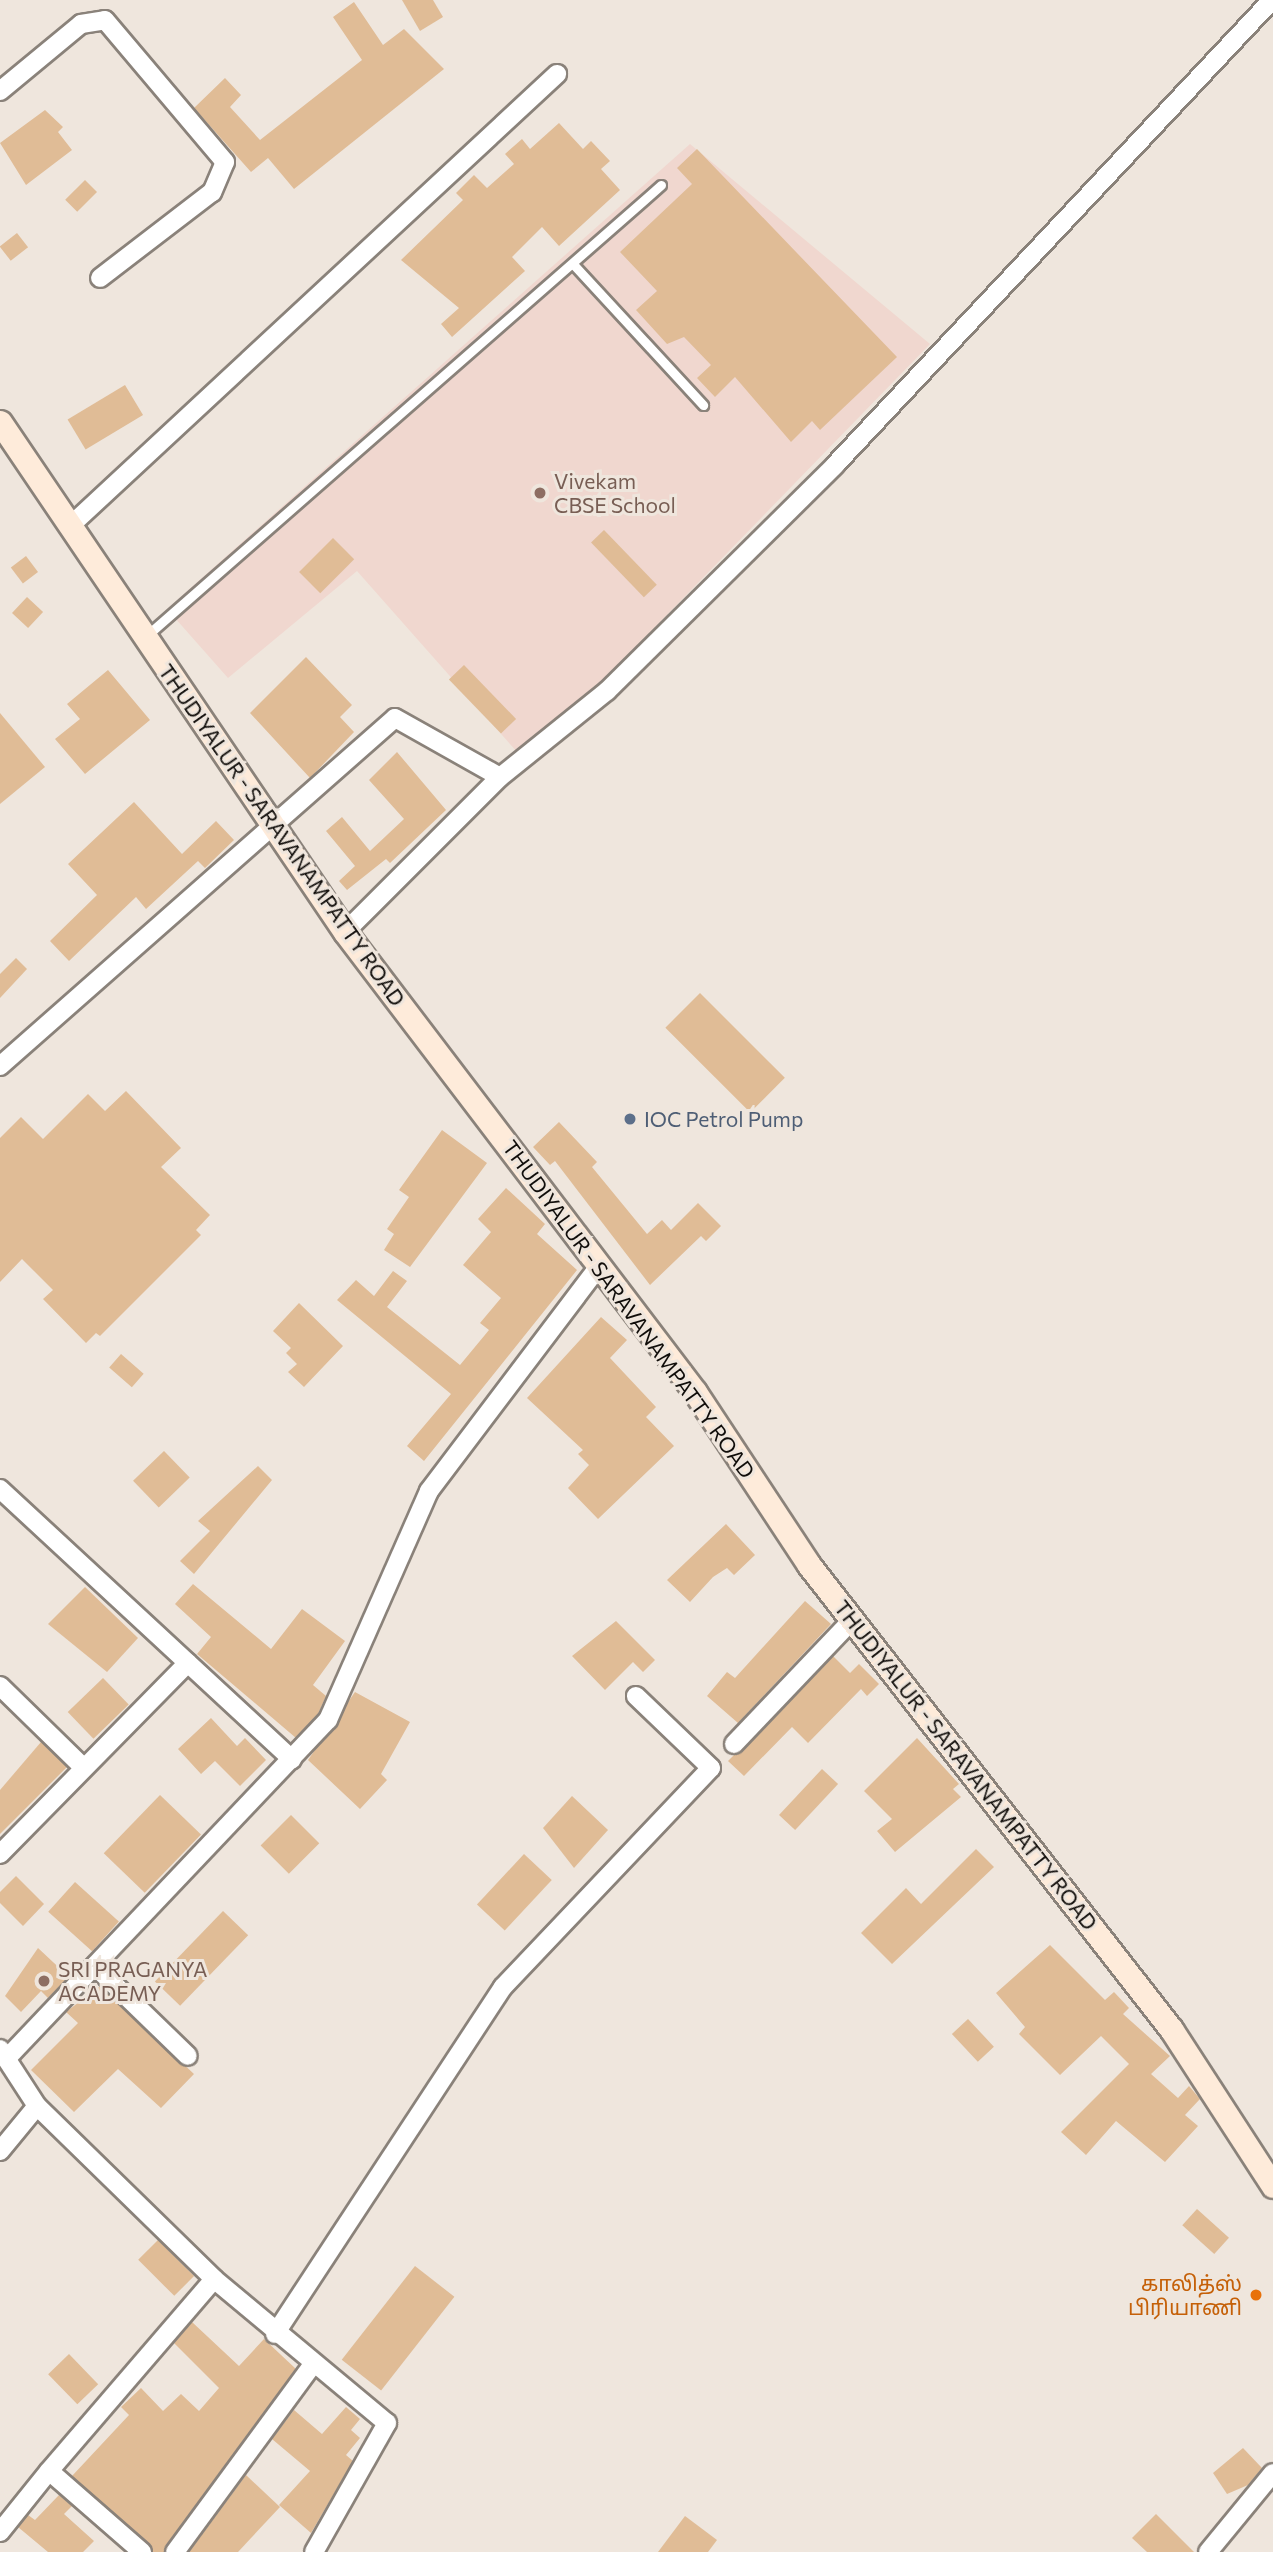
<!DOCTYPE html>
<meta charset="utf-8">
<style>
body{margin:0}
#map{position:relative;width:1273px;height:2552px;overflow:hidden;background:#efe6dd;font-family:Commissioner,"Noto Sans Tamil",sans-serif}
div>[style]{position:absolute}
.education>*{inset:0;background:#f0d7cf}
.building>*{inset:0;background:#e0bc96;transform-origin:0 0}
.roads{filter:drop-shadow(2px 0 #8a827a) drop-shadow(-2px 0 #8a827a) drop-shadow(0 2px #8a827a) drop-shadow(0 -2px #8a827a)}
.service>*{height:9px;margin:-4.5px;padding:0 4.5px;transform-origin:4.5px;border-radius:4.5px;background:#fff}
.minor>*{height:18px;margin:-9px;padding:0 9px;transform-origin:9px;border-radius:9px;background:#fff}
.secondary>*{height:23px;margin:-11.5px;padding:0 11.5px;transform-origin:11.5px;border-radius:11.5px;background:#feebda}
.dots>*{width:19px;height:19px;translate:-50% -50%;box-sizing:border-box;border:4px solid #efe6dd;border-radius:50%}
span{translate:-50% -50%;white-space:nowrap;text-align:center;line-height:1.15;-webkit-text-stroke:6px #efe6dd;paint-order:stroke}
.education-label{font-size:21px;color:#785e54}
.left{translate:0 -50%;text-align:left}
.street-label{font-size:21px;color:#100d0a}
.service-label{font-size:21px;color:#4e5e75}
.food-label{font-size:21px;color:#c56008}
.right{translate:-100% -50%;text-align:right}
</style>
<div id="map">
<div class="education">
<i style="clip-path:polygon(690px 144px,930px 344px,525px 761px,357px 571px,228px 678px,167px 609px)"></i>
</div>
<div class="building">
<i style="clip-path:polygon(402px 0,433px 0,443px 17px,420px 31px)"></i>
<i style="clip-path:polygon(354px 2px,383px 45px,404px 29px,444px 69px,294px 189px,268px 158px,251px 172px,194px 108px,225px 78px,241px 95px,230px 107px,260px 140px,362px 60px,333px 17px)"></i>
<i style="clip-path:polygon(45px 110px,63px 127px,58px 132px,72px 150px,26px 185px,0 143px)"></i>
<i style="clip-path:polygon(559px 123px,583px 149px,591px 141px,610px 161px,601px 169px,620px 190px,559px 246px,542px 227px,512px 257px,525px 271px,452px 337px,441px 324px,459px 308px,401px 260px,463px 200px,456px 193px,474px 175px,487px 188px,514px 164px,505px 154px,522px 139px,530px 149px)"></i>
<i style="clip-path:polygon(697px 149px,897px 357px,820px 430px,812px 421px,791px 442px,735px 377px,715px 397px,697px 378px,711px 365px,684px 337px,667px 344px,636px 310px,657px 291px,620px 252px,692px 184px,677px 168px)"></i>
<i style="left:85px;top:180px;width:17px;height:28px;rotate:45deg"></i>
<i style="left:17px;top:233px;width:18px;height:22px;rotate:52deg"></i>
<i style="left:125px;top:385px;width:35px;height:67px;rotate:59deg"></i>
<i style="left:604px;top:530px;width:76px;height:18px;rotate:46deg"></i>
<i style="left:333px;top:538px;width:30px;height:48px;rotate:45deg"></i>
<i style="left:26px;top:556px;width:20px;height:19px;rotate:53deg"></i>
<i style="left:27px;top:597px;width:22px;height:22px;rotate:43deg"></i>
<i style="clip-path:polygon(306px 657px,352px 705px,340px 717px,354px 732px,310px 778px,250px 713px)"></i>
<i style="left:464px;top:665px;width:75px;height:21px;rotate:46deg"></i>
<i style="clip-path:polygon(108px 670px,150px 720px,85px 774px,55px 739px,80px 719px,67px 704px)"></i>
<i style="clip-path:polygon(0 713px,45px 767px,0 804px)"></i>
<i style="clip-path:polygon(397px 752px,446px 810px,390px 863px,386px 859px,347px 890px,339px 881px,355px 866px,326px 831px,342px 817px,370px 851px,404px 819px,369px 780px)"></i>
<i style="clip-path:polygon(134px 802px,182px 854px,216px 821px,234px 840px,205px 868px,198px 861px,146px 909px,136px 897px,69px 961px,50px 941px,97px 895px,68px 864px)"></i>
<i style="clip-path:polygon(16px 958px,27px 969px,0 998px,0 974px)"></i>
<i style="left:700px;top:993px;width:120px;height:49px;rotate:45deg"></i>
<i style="clip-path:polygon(126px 1091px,181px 1148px,161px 1167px,210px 1215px,196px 1230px,201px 1235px,100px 1336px,96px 1333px,86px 1343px,43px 1299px,53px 1290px,22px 1259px,0 1282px,0 1138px,21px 1117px,43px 1139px,88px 1094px,105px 1111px)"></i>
<i style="clip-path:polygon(559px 1122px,597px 1162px,592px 1167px,647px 1234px,662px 1220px,671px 1230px,698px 1203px,721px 1226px,706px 1241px,701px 1236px,650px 1285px,555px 1161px,550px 1165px,533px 1147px)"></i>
<i style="clip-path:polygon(442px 1130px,487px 1163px,410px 1267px,384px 1250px,394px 1234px,387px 1229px,409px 1197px,399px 1190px)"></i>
<i style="clip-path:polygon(506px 1188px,545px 1224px,537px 1234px,577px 1270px,424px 1461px,407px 1446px,451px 1394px,337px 1300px,356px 1280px,374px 1296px,393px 1271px,407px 1281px,387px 1307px,460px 1365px,489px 1330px,480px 1323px,501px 1298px,463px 1265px,491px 1232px,478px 1219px)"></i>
<i style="clip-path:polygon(299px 1303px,343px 1346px,304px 1387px,288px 1372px,297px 1364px,286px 1353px,291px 1348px,273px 1331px)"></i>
<i style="clip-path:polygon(601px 1317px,627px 1340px,610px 1358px,656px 1407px,646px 1417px,674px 1446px,598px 1519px,568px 1488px,589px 1465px,578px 1454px,583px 1450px,527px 1398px)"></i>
<i style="left:121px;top:1354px;width:30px;height:18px;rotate:41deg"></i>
<i style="left:164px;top:1451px;width:37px;height:43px;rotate:46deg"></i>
<i style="clip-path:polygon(258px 1466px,272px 1480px,194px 1574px,180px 1561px,210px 1531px,198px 1521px)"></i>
<i style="clip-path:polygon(726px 1524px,755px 1555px,734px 1575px,727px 1568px,713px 1577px,690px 1602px,667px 1580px)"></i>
<i style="clip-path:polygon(193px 1584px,271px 1649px,302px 1609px,345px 1641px,313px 1685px,326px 1696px,318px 1714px,296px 1738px,197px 1654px,211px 1637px,175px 1604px)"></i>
<i style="clip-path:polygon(85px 1587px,138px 1638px,107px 1672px,48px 1624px)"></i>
<i style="clip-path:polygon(805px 1601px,831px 1624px,738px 1723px,707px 1696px,727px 1672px,735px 1678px)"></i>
<i style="clip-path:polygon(616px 1621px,655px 1660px,643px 1672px,633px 1662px,605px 1690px,572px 1656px)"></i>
<i style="clip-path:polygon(833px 1656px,850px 1673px,859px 1664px,879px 1684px,867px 1696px,861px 1689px,808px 1743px,792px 1727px,744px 1776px,728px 1761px)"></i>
<i style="left:103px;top:1678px;width:37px;height:49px;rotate:46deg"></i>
<i style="clip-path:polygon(355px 1692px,410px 1722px,381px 1774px,387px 1780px,360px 1809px,308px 1760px)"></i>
<i style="clip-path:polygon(211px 1718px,237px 1746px,245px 1738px,266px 1760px,240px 1786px,215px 1761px,201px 1774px,178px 1749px)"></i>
<i style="clip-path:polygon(917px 1738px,959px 1784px,953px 1789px,961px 1797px,895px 1852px,877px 1831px,892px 1819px,864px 1791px)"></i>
<i style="clip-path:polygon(41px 1742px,67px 1767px,0 1834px,0 1790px)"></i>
<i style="left:822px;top:1769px;width:22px;height:63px;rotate:43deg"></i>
<i style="left:160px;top:1795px;width:57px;height:81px;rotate:44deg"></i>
<i style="clip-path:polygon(572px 1796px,608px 1830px,574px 1868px,543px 1828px)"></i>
<i style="left:291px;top:1815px;width:40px;height:43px;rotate:45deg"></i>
<i style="clip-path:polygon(976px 1849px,994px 1867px,892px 1964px,861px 1933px,906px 1888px,921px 1904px)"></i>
<i style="left:524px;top:1854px;width:38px;height:69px;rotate:43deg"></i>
<i style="clip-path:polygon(16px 1876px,44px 1904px,23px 1926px,0 1903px,0 1892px)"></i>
<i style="left:75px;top:1882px;width:59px;height:40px;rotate:42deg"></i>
<i style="left:223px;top:1911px;width:35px;height:98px;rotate:44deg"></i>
<i style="clip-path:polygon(1050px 1945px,1105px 2000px,1114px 1992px,1129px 2008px,1123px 2014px,1170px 2056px,1151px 2074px,1178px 2098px,1189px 2086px,1200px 2099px,1185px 2115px,1198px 2126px,1165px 2162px,1116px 2121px,1086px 2155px,1061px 2132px,1129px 2064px,1101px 2036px,1060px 2075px,1019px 2034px,1025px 2027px,996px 1993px)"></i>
<i style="clip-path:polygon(38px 1948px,69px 1977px,48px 1998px,41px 1991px,21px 2012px,5px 1996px)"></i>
<i style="clip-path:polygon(100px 1986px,194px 2074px,161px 2108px,118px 2069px,74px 2112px,31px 2070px,78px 2023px,66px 2012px)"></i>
<i style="left:968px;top:2019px;width:38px;height:22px;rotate:47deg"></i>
<i style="left:1197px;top:2209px;width:43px;height:22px;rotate:42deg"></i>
<i style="left:158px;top:2240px;width:51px;height:28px;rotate:45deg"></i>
<i style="left:415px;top:2266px;width:50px;height:119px;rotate:38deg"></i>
<i style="clip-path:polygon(192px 2322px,239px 2366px,264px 2339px,296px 2369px,164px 2552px,153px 2552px,72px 2476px,129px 2415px,121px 2407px,141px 2388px,163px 2411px,181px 2394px,199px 2411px,219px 2388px,174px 2343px)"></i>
<i style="left:69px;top:2354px;width:42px;height:29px;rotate:46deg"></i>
<i style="clip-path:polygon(346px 2407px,360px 2419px,351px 2430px,360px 2438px,346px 2455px,353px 2461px,311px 2533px,279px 2505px,310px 2471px,272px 2439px,294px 2410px,322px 2434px)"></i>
<i style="clip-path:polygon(1243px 2448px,1262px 2468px,1248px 2485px,1227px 2494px,1213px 2473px)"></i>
<i style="clip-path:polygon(246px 2475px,280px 2507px,238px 2552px,189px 2552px)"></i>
<i style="clip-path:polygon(59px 2495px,72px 2506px,64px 2514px,94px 2541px,83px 2552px,48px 2552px,18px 2527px,28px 2515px,35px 2520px)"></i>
<i style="clip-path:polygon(1156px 2514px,1194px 2552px,1147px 2552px,1132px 2538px)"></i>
<i style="clip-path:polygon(685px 2516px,717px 2540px,708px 2552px,658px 2552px)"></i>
</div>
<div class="roads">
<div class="service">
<i style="left:573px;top:264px;width:192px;rotate:47.3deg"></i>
<i style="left:145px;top:637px;width:686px;rotate:-41.22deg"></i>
</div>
<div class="minor">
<i style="left:0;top:91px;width:105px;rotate:-39.6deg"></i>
<i style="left:81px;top:24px;width:24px;rotate:-9deg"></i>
<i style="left:105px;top:20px;width:186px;rotate:49.8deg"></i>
<i style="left:225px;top:162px;width:33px;rotate:113deg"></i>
<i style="left:212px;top:192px;width:141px;rotate:142.5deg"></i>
<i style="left:69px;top:527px;width:666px;rotate:-42.87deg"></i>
<i style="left:345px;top:932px;width:219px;rotate:-45deg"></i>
<i style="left:0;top:1066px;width:526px;rotate:-41.38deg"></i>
<i style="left:395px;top:718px;width:120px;rotate:29.3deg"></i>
<i style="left:500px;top:777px;width:137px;rotate:-38.8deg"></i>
<i style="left:607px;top:691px;width:321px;rotate:-44.7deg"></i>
<i style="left:835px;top:465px;width:638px;rotate:-46.78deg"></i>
<i style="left:0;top:1489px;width:398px;rotate:42.8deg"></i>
<i style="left:0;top:1686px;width:117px;rotate:44.3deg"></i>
<i style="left:734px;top:1744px;width:173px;rotate:-46.4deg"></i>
<i style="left:0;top:1854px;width:268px;rotate:-45.5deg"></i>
<i style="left:95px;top:1966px;width:129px;rotate:44.1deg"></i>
<i style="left:0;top:2049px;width:68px;rotate:57deg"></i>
<i style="left:37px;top:2106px;width:248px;rotate:44.3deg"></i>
<i style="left:214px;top:2279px;width:225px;rotate:39.8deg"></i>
<i style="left:387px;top:2423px;width:148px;rotate:119.5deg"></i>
<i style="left:8px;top:2057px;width:465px;rotate:-46.5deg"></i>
<i style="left:328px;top:1720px;width:250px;rotate:-66.2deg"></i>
<i style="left:429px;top:1491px;width:283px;rotate:-52.9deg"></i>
<i style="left:0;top:2151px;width:58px;rotate:-50.6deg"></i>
<i style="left:275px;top:2334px;width:415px;rotate:-56.7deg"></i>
<i style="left:503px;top:1987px;width:302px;rotate:-46.5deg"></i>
<i style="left:711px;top:1768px;width:104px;rotate:-136.2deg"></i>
<i style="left:0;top:2532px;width:78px;rotate:-51.2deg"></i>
<i style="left:142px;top:2552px;width:123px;rotate:-138.9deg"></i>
<i style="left:49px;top:2471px;width:253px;rotate:-49.3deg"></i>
<i style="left:175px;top:2552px;width:233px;rotate:-53.7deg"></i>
<i style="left:1208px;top:2552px;width:102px;rotate:-50.6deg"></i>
</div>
<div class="secondary">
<i style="left:0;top:422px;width:616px;rotate:55.92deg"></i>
<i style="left:345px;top:932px;width:578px;rotate:52.73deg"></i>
<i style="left:695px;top:1392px;width:207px;rotate:56.6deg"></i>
<i style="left:809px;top:1565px;width:589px;rotate:52.04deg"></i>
<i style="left:1171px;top:2029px;width:187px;rotate:57deg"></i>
</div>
</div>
<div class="dots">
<i style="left:540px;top:493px;background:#8d6e63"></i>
<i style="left:630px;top:1119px;background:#5c6f8a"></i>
<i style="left:44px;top:1981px;background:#8d6e63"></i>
<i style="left:1256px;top:2295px;background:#e8710a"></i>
</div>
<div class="education-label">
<span class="left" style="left:554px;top:493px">Vivekam<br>CBSE School</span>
<span class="left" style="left:58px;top:1981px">SRI PRAGANYA<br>ACADEMY</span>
</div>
<div class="street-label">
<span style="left:282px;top:835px;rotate:55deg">THUDIYALUR - SARAVANAMPATTY ROAD</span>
<span style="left:629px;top:1309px;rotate:54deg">THUDIYALUR - SARAVANAMPATTY ROAD</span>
<span style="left:966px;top:1765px;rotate:52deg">THUDIYALUR - SARAVANAMPATTY ROAD</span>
</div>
<div class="service-label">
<span class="left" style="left:644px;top:1119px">IOC Petrol Pump</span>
</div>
<div class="food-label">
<span class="right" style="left:1242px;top:2295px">காலித்ஸ்<br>பிரியாணி</span>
</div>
</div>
